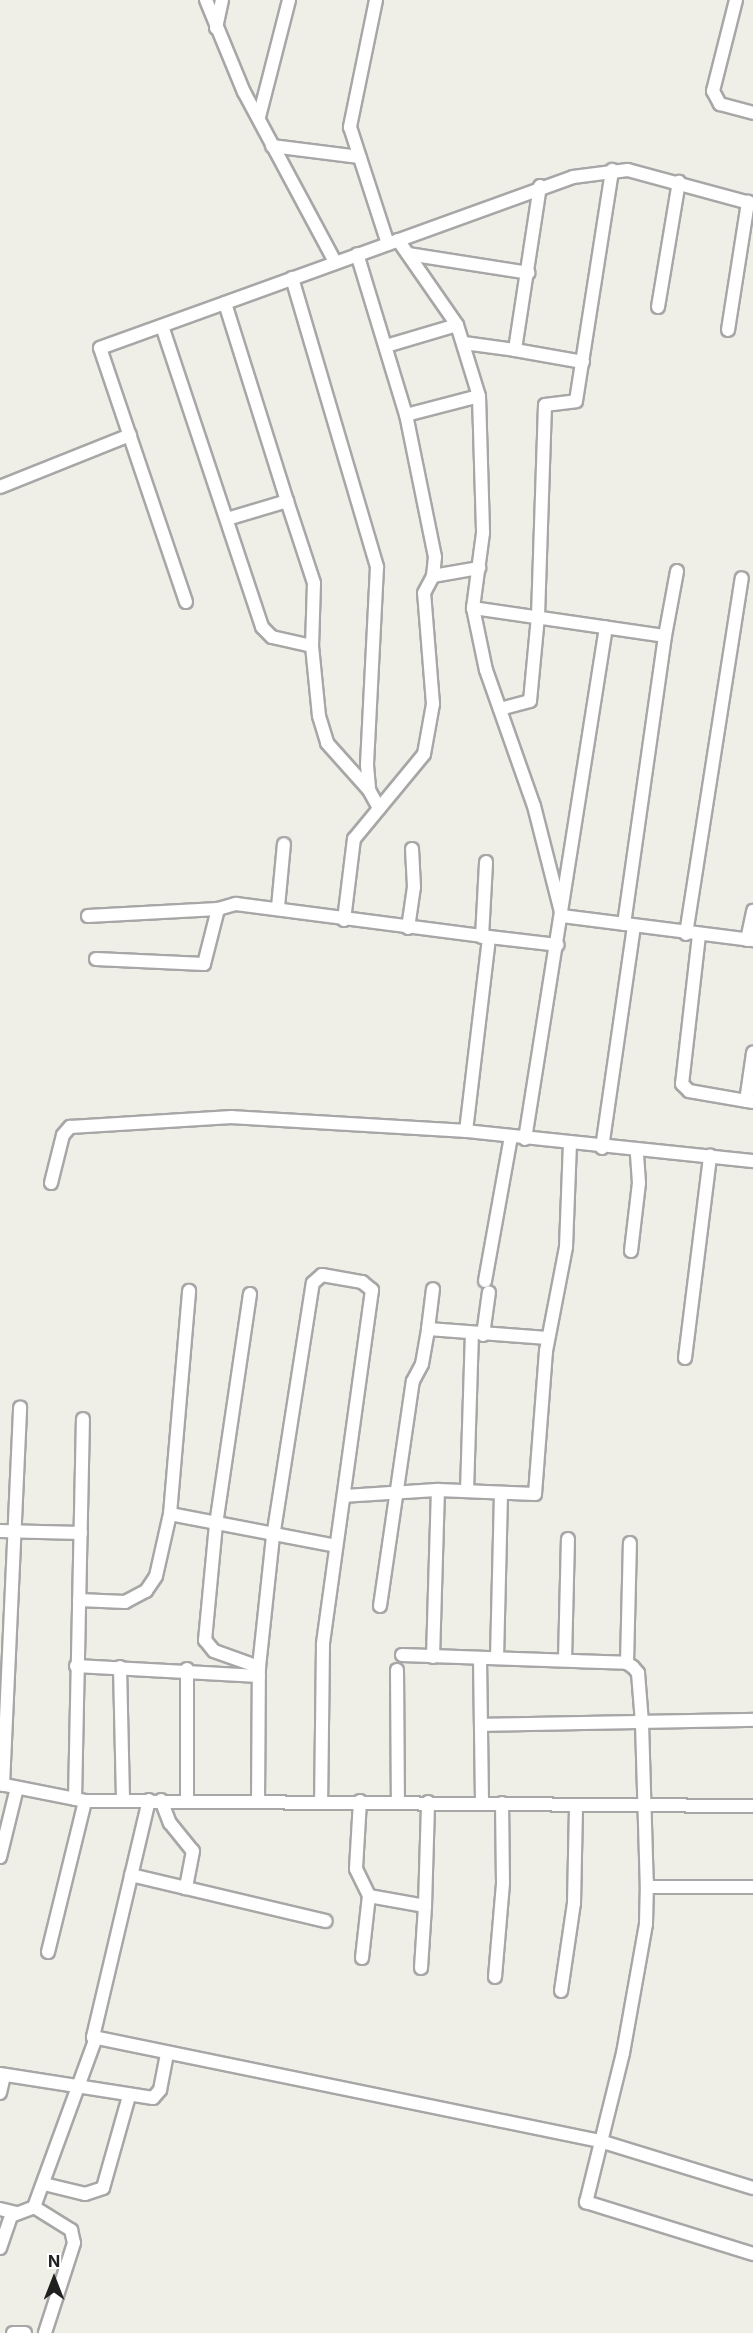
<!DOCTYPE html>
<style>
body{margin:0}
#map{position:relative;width:753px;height:2333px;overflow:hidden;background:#f0efe7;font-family:Inter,sans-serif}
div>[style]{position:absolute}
.roads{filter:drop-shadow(2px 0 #a7a7a7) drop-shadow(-2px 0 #a7a7a7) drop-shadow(0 2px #a7a7a7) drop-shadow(0 -2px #a7a7a7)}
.street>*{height:12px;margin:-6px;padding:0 6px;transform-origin:6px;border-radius:6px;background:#fff}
span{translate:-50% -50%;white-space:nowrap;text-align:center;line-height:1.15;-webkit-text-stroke:4.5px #fff;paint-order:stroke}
.north{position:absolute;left:24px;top:2249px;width:60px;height:60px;-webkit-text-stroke:4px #fff;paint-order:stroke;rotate:0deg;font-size:16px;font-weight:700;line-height:24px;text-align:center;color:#202020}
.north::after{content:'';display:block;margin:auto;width:21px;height:27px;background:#202020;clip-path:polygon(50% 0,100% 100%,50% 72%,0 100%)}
</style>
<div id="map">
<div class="roads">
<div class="street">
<i style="left:206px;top:0;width:100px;rotate:67.6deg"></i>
<i style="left:244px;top:92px;width:193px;rotate:61.8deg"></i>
<i style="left:376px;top:0;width:130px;rotate:101.6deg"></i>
<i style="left:350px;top:127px;width:123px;rotate:72deg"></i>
<i style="left:736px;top:0;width:94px;rotate:104.2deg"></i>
<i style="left:713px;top:91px;width:15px;rotate:62deg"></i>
<i style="left:720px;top:104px;width:34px;rotate:15deg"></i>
<i style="left:216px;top:28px;width:29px;rotate:-78deg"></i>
<i style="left:259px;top:117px;width:121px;rotate:-75.6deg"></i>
<i style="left:272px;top:146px;width:88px;rotate:7.2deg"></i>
<i style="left:540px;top:186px;width:166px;rotate:98.7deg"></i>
<i style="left:515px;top:350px;width:69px;rotate:10deg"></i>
<i style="left:398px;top:240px;width:103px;rotate:55.2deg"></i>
<i style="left:457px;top:325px;width:74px;rotate:72.8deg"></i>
<i style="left:479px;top:396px;width:137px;rotate:88.3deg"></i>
<i style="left:483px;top:533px;width:76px;rotate:97.6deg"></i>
<i style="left:473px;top:608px;width:63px;rotate:78.2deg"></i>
<i style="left:486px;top:670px;width:144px;rotate:70.6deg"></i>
<i style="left:534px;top:806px;width:114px;rotate:75.7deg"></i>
<i style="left:562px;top:916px;width:193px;rotate:7.2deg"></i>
<i style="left:408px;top:254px;width:122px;rotate:8.9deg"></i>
<i style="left:292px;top:278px;width:301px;rotate:73.6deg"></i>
<i style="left:377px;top:567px;width:198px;rotate:92.9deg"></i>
<i style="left:367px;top:765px;width:25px;rotate:85deg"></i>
<i style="left:369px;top:790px;width:21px;rotate:61deg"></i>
<i style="left:658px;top:307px;width:127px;rotate:-80.5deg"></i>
<i style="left:162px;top:326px;width:317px;rotate:71.6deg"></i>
<i style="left:262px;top:627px;width:14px;rotate:45deg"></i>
<i style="left:272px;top:637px;width:41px;rotate:12.7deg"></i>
<i style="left:312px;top:646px;width:70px;rotate:84.3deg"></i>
<i style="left:319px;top:716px;width:28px;rotate:73deg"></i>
<i style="left:327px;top:743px;width:63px;rotate:48.2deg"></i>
<i style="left:728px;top:330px;width:130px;rotate:-81.1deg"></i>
<i style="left:464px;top:343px;width:51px;rotate:7.8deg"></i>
<i style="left:386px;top:346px;width:74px;rotate:-16.5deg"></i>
<i style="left:406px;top:415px;width:75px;rotate:-14.6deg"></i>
<i style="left:0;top:487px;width:140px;rotate:-21.8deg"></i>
<i style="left:287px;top:501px;width:86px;rotate:71.8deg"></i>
<i style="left:314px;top:583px;width:63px;rotate:91.8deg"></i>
<i style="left:227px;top:519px;width:63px;rotate:-16.7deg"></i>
<i style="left:287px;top:501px;width:207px;rotate:-107.4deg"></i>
<i style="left:225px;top:303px;width:370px;rotate:-19.9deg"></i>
<i style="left:573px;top:177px;width:55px;rotate:-7.3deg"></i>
<i style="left:628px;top:170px;width:130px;rotate:15.2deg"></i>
<i style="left:433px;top:576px;width:47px;rotate:-9.9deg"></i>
<i style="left:186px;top:602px;width:268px;rotate:-108.7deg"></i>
<i style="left:100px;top:348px;width:133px;rotate:-19.8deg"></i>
<i style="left:473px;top:608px;width:194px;rotate:8.3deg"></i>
<i style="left:665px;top:636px;width:291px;rotate:98.1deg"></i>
<i style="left:665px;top:636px;width:66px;rotate:-79.5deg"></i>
<i style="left:500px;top:709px;width:31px;rotate:-15deg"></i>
<i style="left:530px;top:701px;width:85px;rotate:-84.6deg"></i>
<i style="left:538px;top:616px;width:211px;rotate:-88.1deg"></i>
<i style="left:545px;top:405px;width:31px;rotate:-7deg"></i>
<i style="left:576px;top:401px;width:234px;rotate:-81.1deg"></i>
<i style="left:278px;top:907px;width:63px;rotate:-84.6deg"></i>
<i style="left:88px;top:916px;width:130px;rotate:-3.1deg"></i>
<i style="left:218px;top:909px;width:19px;rotate:-16deg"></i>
<i style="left:236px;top:904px;width:255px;rotate:7.4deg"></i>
<i style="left:344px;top:920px;width:82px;rotate:-83deg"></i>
<i style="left:354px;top:839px;width:110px;rotate:-50.5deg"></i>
<i style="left:424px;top:754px;width:51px;rotate:-79.8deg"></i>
<i style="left:433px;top:704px;width:111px;rotate:-94.6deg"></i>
<i style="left:424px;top:593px;width:19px;rotate:-62deg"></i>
<i style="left:433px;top:576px;width:19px;rotate:-84deg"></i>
<i style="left:435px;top:557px;width:145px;rotate:-101.5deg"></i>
<i style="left:406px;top:415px;width:168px;rotate:-106.9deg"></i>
<i style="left:408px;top:928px;width:41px;rotate:-81.7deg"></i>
<i style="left:414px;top:887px;width:38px;rotate:-93deg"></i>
<i style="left:686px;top:934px;width:360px;rotate:-81.1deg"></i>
<i style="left:699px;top:935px;width:150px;rotate:96.5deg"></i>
<i style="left:682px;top:1084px;width:10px;rotate:45deg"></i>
<i style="left:689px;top:1091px;width:65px;rotate:9.8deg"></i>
<i style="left:482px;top:937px;width:75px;rotate:-86.9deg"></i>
<i style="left:747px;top:940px;width:30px;rotate:-78deg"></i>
<i style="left:96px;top:959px;width:108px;rotate:2.7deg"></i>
<i style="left:204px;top:964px;width:57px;rotate:-75.7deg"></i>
<i style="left:746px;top:1101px;width:49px;rotate:-81.7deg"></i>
<i style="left:466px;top:1131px;width:195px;rotate:-83.2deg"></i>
<i style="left:489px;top:937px;width:69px;rotate:6.6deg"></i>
<i style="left:525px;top:1139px;width:518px;rotate:-81.01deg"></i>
<i style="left:602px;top:1148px;width:224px;rotate:-81.8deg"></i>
<i style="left:51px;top:1183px;width:49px;rotate:-76deg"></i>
<i style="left:63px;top:1135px;width:11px;rotate:-49deg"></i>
<i style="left:70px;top:1127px;width:162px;rotate:-3.5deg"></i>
<i style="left:232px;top:1117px;width:234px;rotate:3.4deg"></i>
<i style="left:466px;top:1131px;width:289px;rotate:6deg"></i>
<i style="left:631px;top:1251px;width:68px;rotate:-83.3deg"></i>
<i style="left:639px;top:1183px;width:32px;rotate:-94deg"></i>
<i style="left:485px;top:1281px;width:146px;rotate:-79.8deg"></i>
<i style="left:250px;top:1294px;width:232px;rotate:98.4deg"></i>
<i style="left:216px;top:1524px;width:117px;rotate:95.4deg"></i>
<i style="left:205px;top:1640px;width:14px;rotate:51deg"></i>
<i style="left:214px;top:1651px;width:48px;rotate:19.6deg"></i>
<i style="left:428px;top:1329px;width:40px;rotate:-82.9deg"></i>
<i style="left:483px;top:1335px;width:43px;rotate:-82.1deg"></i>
<i style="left:685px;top:1358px;width:204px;rotate:-82.9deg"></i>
<i style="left:467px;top:1491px;width:157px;rotate:-88.2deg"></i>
<i style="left:344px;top:1496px;width:94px;rotate:-3.7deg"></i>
<i style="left:170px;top:1514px;width:224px;rotate:-85.1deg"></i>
<i style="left:0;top:1531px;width:81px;rotate:1.4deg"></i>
<i style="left:79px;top:1600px;width:46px;rotate:2.5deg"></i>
<i style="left:125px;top:1602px;width:24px;rotate:-28deg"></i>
<i style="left:146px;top:1591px;width:18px;rotate:-56deg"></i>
<i style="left:156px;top:1576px;width:64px;rotate:-77.3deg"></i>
<i style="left:170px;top:1514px;width:169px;rotate:10.9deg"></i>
<i style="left:380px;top:1606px;width:227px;rotate:-81.7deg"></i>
<i style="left:413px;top:1381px;width:19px;rotate:-62deg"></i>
<i style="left:422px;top:1364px;width:36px;rotate:-80deg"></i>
<i style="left:428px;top:1329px;width:120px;rotate:4.3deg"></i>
<i style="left:402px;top:1655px;width:225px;rotate:2deg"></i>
<i style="left:627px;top:1663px;width:7px;rotate:34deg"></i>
<i style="left:633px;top:1667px;width:8px;rotate:50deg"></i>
<i style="left:638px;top:1673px;width:50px;rotate:85.4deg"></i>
<i style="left:642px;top:1723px;width:164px;rotate:88.3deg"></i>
<i style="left:647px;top:1887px;width:106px"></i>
<i style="left:433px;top:1657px;width:167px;rotate:-88.3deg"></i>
<i style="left:438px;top:1490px;width:97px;rotate:2.4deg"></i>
<i style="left:535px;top:1494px;width:143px;rotate:-85.6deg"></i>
<i style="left:546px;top:1351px;width:106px;rotate:-79.1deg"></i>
<i style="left:566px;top:1247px;width:102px;rotate:-87.8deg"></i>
<i style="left:480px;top:1658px;width:145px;rotate:89.2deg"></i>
<i style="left:497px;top:1658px;width:164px;rotate:-88.6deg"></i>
<i style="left:565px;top:1660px;width:121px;rotate:-88.6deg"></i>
<i style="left:627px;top:1663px;width:120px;rotate:-88.6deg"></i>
<i style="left:76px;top:1666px;width:183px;rotate:3.1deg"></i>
<i style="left:120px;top:1667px;width:133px;rotate:88.7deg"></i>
<i style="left:187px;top:1669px;width:131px;rotate:90deg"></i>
<i style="left:397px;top:1670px;width:132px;rotate:89.6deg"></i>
<i style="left:481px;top:1725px;width:272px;rotate:-1.1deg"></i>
<i style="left:0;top:1784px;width:87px;rotate:11.3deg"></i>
<i style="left:85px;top:1801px;width:668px;rotate:0.43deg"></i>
<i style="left:3px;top:1785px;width:378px;rotate:-87.4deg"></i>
<i style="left:75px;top:1799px;width:380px;rotate:-88.8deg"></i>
<i style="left:149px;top:1800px;width:244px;rotate:103.3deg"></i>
<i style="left:93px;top:2037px;width:518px;rotate:11.59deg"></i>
<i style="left:600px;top:2141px;width:160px;rotate:17.1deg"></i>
<i style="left:161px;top:1800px;width:25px;rotate:69deg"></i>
<i style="left:170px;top:1823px;width:36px;rotate:51deg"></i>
<i style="left:193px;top:1851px;width:38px;rotate:101deg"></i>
<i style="left:258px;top:1801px;width:134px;rotate:-89.6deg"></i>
<i style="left:259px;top:1667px;width:131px;rotate:-83.9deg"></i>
<i style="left:273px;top:1537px;width:257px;rotate:-81.1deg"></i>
<i style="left:313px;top:1283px;width:12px;rotate:-42deg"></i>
<i style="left:322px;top:1275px;width:41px;rotate:9.9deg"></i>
<i style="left:362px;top:1282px;width:13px;rotate:39deg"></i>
<i style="left:372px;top:1290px;width:358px;rotate:97.9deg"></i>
<i style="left:323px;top:1645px;width:156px;rotate:90.7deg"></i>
<i style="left:360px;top:1801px;width:68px;rotate:93.4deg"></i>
<i style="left:356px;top:1869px;width:30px;rotate:64deg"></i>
<i style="left:369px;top:1896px;width:57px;rotate:10.1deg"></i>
<i style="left:425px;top:1906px;width:104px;rotate:-88.3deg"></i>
<i style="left:0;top:1857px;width:71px;rotate:-76.2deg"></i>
<i style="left:131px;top:1875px;width:200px;rotate:13.3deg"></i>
<i style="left:647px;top:1882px;width:42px;rotate:91.4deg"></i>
<i style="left:646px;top:1924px;width:131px;rotate:100.1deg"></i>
<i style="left:623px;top:2053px;width:154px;rotate:103.9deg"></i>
<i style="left:586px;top:2202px;width:175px;rotate:17.3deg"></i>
<i style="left:48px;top:1952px;width:155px;rotate:-76.2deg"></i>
<i style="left:362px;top:1958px;width:62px;rotate:-83.6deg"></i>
<i style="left:421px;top:1968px;width:62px;rotate:-86.3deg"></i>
<i style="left:495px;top:1977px;width:94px;rotate:-85.1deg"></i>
<i style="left:503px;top:1883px;width:80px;rotate:-90.7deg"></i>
<i style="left:561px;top:1991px;width:89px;rotate:-81.6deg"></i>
<i style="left:574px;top:1903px;width:98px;rotate:-88.8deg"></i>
<i style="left:0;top:2074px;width:155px;rotate:8.9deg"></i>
<i style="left:153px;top:2098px;width:11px;rotate:-49deg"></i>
<i style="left:160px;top:2090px;width:37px;rotate:-79deg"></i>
<i style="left:0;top:2093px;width:18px;rotate:-77deg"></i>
<i style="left:44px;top:2184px;width:42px;rotate:13.7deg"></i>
<i style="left:85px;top:2194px;width:19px;rotate:-18deg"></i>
<i style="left:103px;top:2188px;width:96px;rotate:-74.2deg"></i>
<i style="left:34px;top:2207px;width:44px;rotate:31.9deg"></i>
<i style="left:71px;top:2230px;width:13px;rotate:77deg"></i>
<i style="left:74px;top:2243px;width:95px;rotate:107.9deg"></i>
<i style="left:0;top:2209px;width:16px;rotate:14deg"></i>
<i style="left:0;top:2248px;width:34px;rotate:-71deg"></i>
<i style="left:11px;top:2216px;width:25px;rotate:-21deg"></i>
<i style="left:34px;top:2207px;width:180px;rotate:-69.9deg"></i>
<i style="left:13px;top:2333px;width:12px"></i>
</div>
</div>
<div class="north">N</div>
</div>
